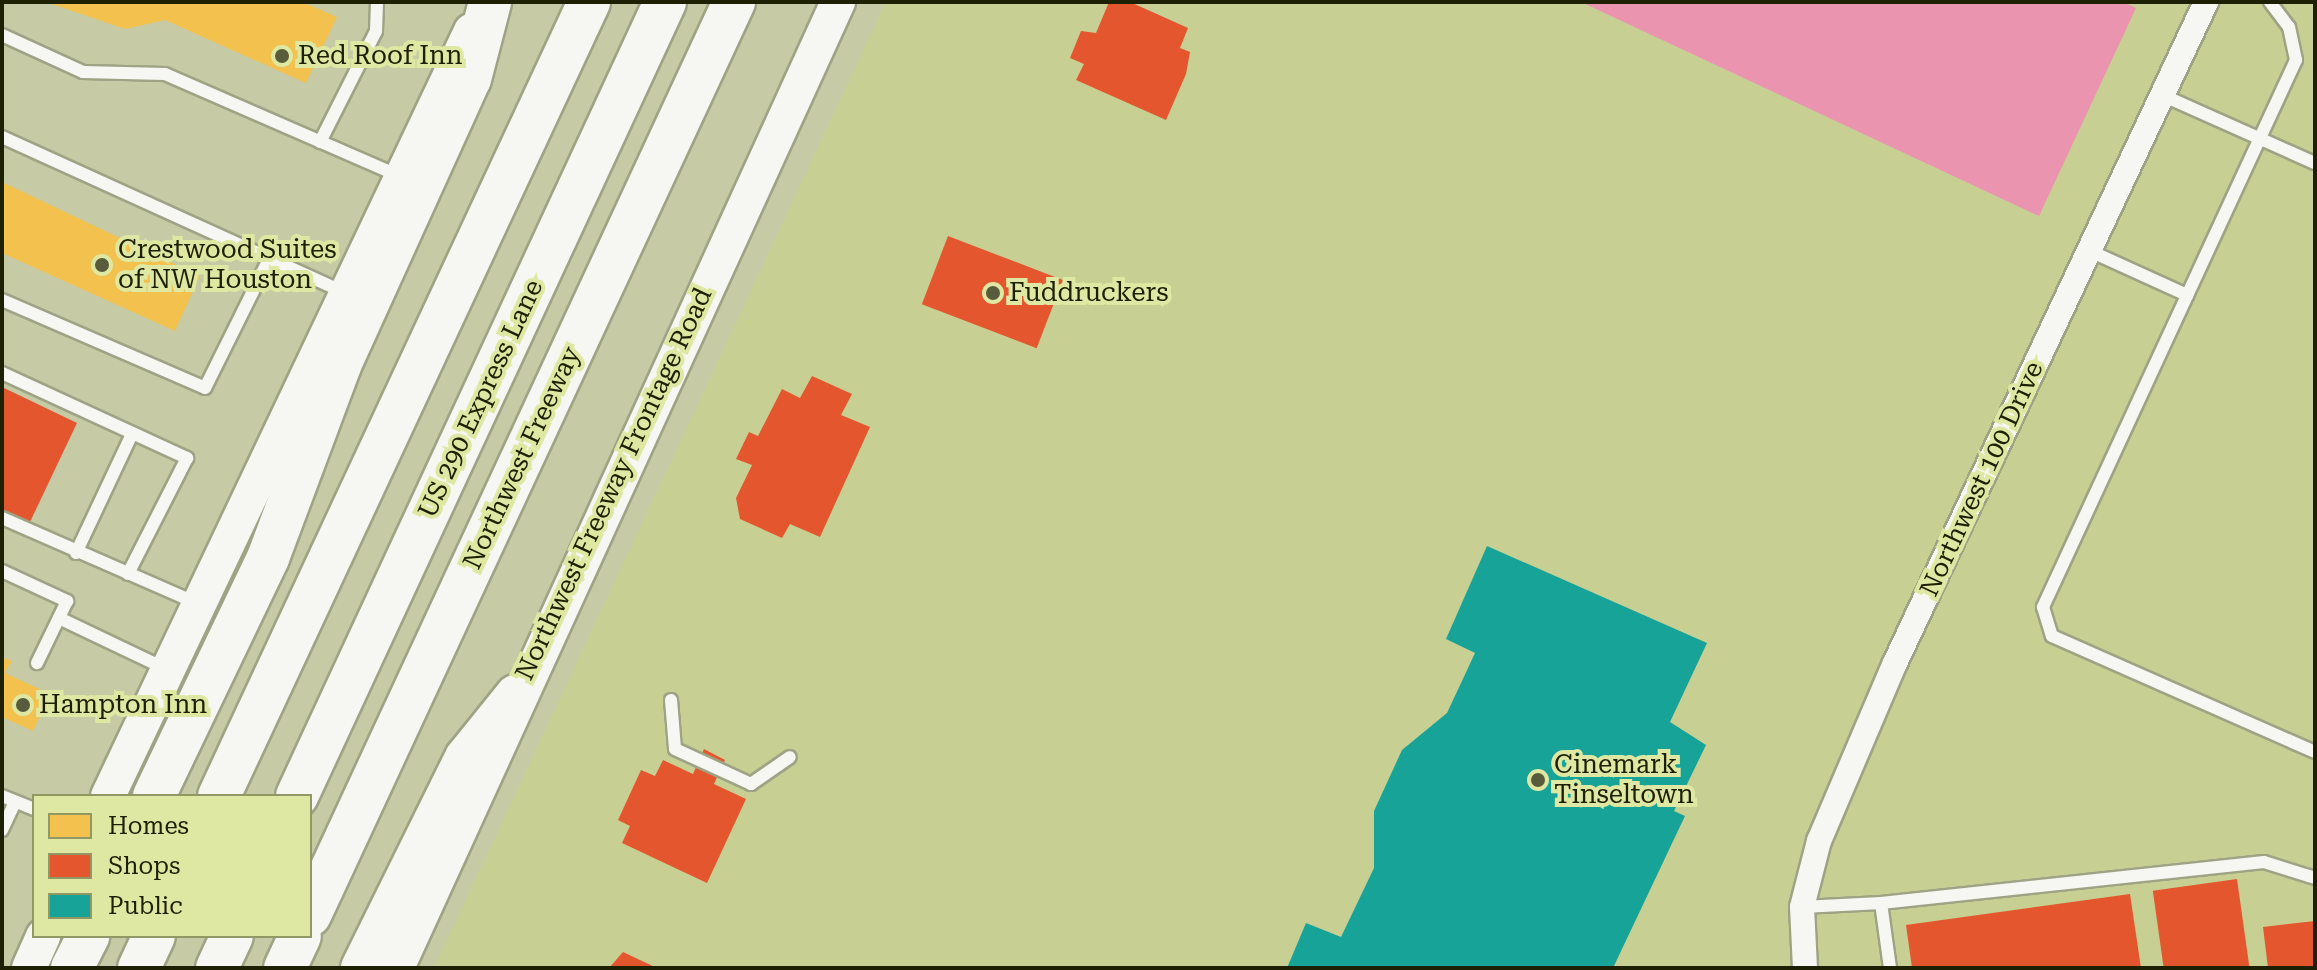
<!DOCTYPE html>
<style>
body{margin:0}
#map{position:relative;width:2317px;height:970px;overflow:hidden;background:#c6cba5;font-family:"Roboto Serif",serif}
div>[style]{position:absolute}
.built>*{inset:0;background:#c7cf93}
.water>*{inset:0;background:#ea94af}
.homes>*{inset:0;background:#f2c14e}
.shops>*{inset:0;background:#e4572e;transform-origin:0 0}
.public>*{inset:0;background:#17a398}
.roads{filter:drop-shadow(2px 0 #9fa385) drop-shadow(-2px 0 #9fa385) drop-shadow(0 2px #9fa385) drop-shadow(0 -2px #9fa385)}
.service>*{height:12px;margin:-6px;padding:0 6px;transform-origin:6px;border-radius:6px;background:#f6f7f2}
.minor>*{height:24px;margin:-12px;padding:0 12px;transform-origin:12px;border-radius:12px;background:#f6f7f2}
.secondary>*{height:34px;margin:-17px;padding:0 17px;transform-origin:17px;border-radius:17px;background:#f6f7f2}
.motorway>*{height:42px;margin:-21px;padding:0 21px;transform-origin:21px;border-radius:21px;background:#f6f7f2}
.dots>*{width:22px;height:22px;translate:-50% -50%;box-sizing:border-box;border:4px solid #dfe8a2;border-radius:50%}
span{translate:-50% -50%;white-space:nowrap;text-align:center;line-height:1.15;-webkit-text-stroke:8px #dfe8a2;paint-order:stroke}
.poi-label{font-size:26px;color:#1e2004}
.left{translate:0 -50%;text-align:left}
.street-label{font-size:26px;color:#1e2004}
.frame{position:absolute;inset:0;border:4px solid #1e2004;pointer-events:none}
.legend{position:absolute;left:32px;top:794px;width:280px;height:144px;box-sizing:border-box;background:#dfe8a2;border:2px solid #929863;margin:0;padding:10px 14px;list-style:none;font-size:24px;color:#1e2004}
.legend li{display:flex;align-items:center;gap:16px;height:40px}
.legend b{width:40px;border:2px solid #929863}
</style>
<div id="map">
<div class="built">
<i style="clip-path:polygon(886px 2px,1581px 2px,2039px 216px,2136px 8px,2123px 2px,2315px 2px,2315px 968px,434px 968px)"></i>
</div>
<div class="water">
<i style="clip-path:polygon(1581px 2px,2123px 2px,2136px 8px,2039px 216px)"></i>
</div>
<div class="homes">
<i style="clip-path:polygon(46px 2px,303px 2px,337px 17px,306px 83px,165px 20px,125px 29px)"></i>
<i style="clip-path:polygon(2px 182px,200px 276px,175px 331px,2px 253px)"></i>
<i style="clip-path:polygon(2px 657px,12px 661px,5px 673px,50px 694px,33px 731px,2px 717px)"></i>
</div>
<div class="shops">
<i style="clip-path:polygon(1109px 2px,1130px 2px,1188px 28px,1180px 48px,1190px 52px,1186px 74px,1166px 120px,1076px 80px,1084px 64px,1070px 58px,1081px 31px,1096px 33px)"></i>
<i style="left:948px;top:236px;width:123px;height:73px;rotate:21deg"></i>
<i style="clip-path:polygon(812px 376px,852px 394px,841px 415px,870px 427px,820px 537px,790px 524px,782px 538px,740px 519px,736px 498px,752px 465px,736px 459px,749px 432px,758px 436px,782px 389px,800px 398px)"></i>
<i style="clip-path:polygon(2px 387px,77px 423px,30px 522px,2px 509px)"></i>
<i style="clip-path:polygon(704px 749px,725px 760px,714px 784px,746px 799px,707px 883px,622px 843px,630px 826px,618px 820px,641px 770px,655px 776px,663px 760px,693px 774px)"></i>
<i style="left:2237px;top:879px;width:90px;height:85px;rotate:82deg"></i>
<i style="clip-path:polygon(2130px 894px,2141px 968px,1912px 968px,1906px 925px)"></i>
<i style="clip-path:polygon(2315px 921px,2315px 968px,2268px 968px,2263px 927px)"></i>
<i style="clip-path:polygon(623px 952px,657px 968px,609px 968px)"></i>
</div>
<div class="public">
<i style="clip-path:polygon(1487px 546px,1707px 643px,1670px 722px,1706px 745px,1674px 811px,1685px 816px,1613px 968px,1287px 968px,1306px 923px,1341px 937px,1374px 868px,1374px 811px,1402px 750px,1447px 713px,1475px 653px,1446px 639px)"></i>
</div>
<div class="roads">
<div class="service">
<i style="left:2270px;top:2px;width:31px;rotate:53deg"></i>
<i style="left:2289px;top:27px;width:34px;rotate:78deg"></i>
<i style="left:2296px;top:60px;width:603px;rotate:114.82deg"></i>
<i style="left:2043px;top:607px;width:30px;rotate:73deg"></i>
<i style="left:2052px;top:636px;width:287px;rotate:23.8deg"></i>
<i style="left:2px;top:35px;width:89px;rotate:24.6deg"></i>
<i style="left:83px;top:72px;width:82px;rotate:1.4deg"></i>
<i style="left:165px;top:74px;width:253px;rotate:23.5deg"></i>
<i style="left:2162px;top:95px;width:167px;rotate:24deg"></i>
<i style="left:2px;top:137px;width:375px;rotate:24.4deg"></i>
<i style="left:320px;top:142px;width:124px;rotate:-63.2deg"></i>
<i style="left:376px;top:31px;width:29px;rotate:-88deg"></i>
<i style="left:2090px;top:251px;width:107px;rotate:24.4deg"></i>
<i style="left:2px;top:300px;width:221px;rotate:23.4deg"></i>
<i style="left:205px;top:388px;width:146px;rotate:-63.6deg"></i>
<i style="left:2px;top:373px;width:204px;rotate:24.7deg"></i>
<i style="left:187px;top:458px;width:130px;rotate:117deg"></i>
<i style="left:2px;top:518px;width:213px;rotate:23.6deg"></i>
<i style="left:76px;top:553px;width:132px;rotate:-64.8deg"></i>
<i style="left:2px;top:571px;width:72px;rotate:24.8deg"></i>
<i style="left:67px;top:601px;width:69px;rotate:115.8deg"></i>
<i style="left:59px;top:618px;width:116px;rotate:25.5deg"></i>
<i style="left:671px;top:700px;width:49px;rotate:85.3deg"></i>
<i style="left:675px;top:749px;width:84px;rotate:24.7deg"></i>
<i style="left:751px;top:784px;width:47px;rotate:-34.7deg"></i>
<i style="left:2px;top:796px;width:35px;rotate:22deg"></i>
<i style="left:2px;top:830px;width:31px;rotate:-65deg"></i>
<i style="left:1881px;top:903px;width:385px;rotate:-6.1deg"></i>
<i style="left:2264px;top:862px;width:53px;rotate:17.4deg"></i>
<i style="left:1802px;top:907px;width:79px;rotate:-2.9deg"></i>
<i style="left:1881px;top:903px;width:66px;rotate:82.1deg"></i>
</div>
<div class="minor">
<i style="left:1805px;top:968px;width:61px;rotate:-92.8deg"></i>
<i style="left:1802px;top:907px;width:68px;rotate:-75.6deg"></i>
<i style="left:1819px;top:841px;width:194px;rotate:-66.9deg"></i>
<i style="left:1895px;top:663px;width:731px;rotate:-64.8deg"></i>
</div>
<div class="secondary">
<i style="left:108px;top:796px;width:847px;rotate:-64.62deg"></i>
<i style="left:29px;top:968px;width:35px;rotate:-66deg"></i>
<i style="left:397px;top:968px;width:1062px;rotate:-65.46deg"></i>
</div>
<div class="motorway">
<i style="left:154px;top:796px;width:264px;rotate:-64.4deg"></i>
<i style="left:268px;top:558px;width:206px;rotate:-69.5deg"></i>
<i style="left:340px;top:365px;width:314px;rotate:-65.6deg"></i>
<i style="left:470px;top:79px;width:80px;rotate:-75.4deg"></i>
<i style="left:219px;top:796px;width:876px;rotate:-65.01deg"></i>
<i style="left:297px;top:796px;width:875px;rotate:-65.13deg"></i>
<i style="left:310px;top:915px;width:1007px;rotate:-65.09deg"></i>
<i style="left:72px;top:968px;width:36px;rotate:-63deg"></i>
<i style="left:139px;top:968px;width:35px;rotate:-65deg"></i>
<i style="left:217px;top:968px;width:35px;rotate:-65deg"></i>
<i style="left:285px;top:968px;width:35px;rotate:-65deg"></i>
<i style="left:362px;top:968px;width:234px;rotate:-63.7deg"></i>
<i style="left:466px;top:758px;width:80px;rotate:-51.1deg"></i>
</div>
</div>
<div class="dots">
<i style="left:282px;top:56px;background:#595c3c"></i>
<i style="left:102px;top:265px;background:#595c3c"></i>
<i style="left:993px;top:293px;background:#595c3c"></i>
<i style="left:23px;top:705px;background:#595c3c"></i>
<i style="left:1538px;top:780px;background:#595c3c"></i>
</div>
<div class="poi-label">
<span class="left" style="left:298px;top:56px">Red Roof Inn</span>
<span class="left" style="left:118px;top:265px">Crestwood Suites<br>of NW Houston</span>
<span class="left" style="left:1009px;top:293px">Fuddruckers</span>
<span class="left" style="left:39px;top:705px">Hampton Inn</span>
<span class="left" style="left:1554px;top:780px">Cinemark<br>Tinseltown</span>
</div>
<div class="street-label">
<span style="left:481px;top:399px;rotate:-65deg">US 290 Express Lane</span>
<span style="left:522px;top:458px;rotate:-65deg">Northwest Freeway</span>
<span style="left:1982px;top:479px;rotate:-65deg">Northwest 100 Drive</span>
<span style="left:614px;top:484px;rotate:-65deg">Northwest Freeway Frontage Road</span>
</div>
<div class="frame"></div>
<ul class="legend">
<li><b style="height:22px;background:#f2c14e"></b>Homes</li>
<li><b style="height:22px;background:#e4572e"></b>Shops</li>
<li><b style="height:22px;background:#17a398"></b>Public</li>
</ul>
</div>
